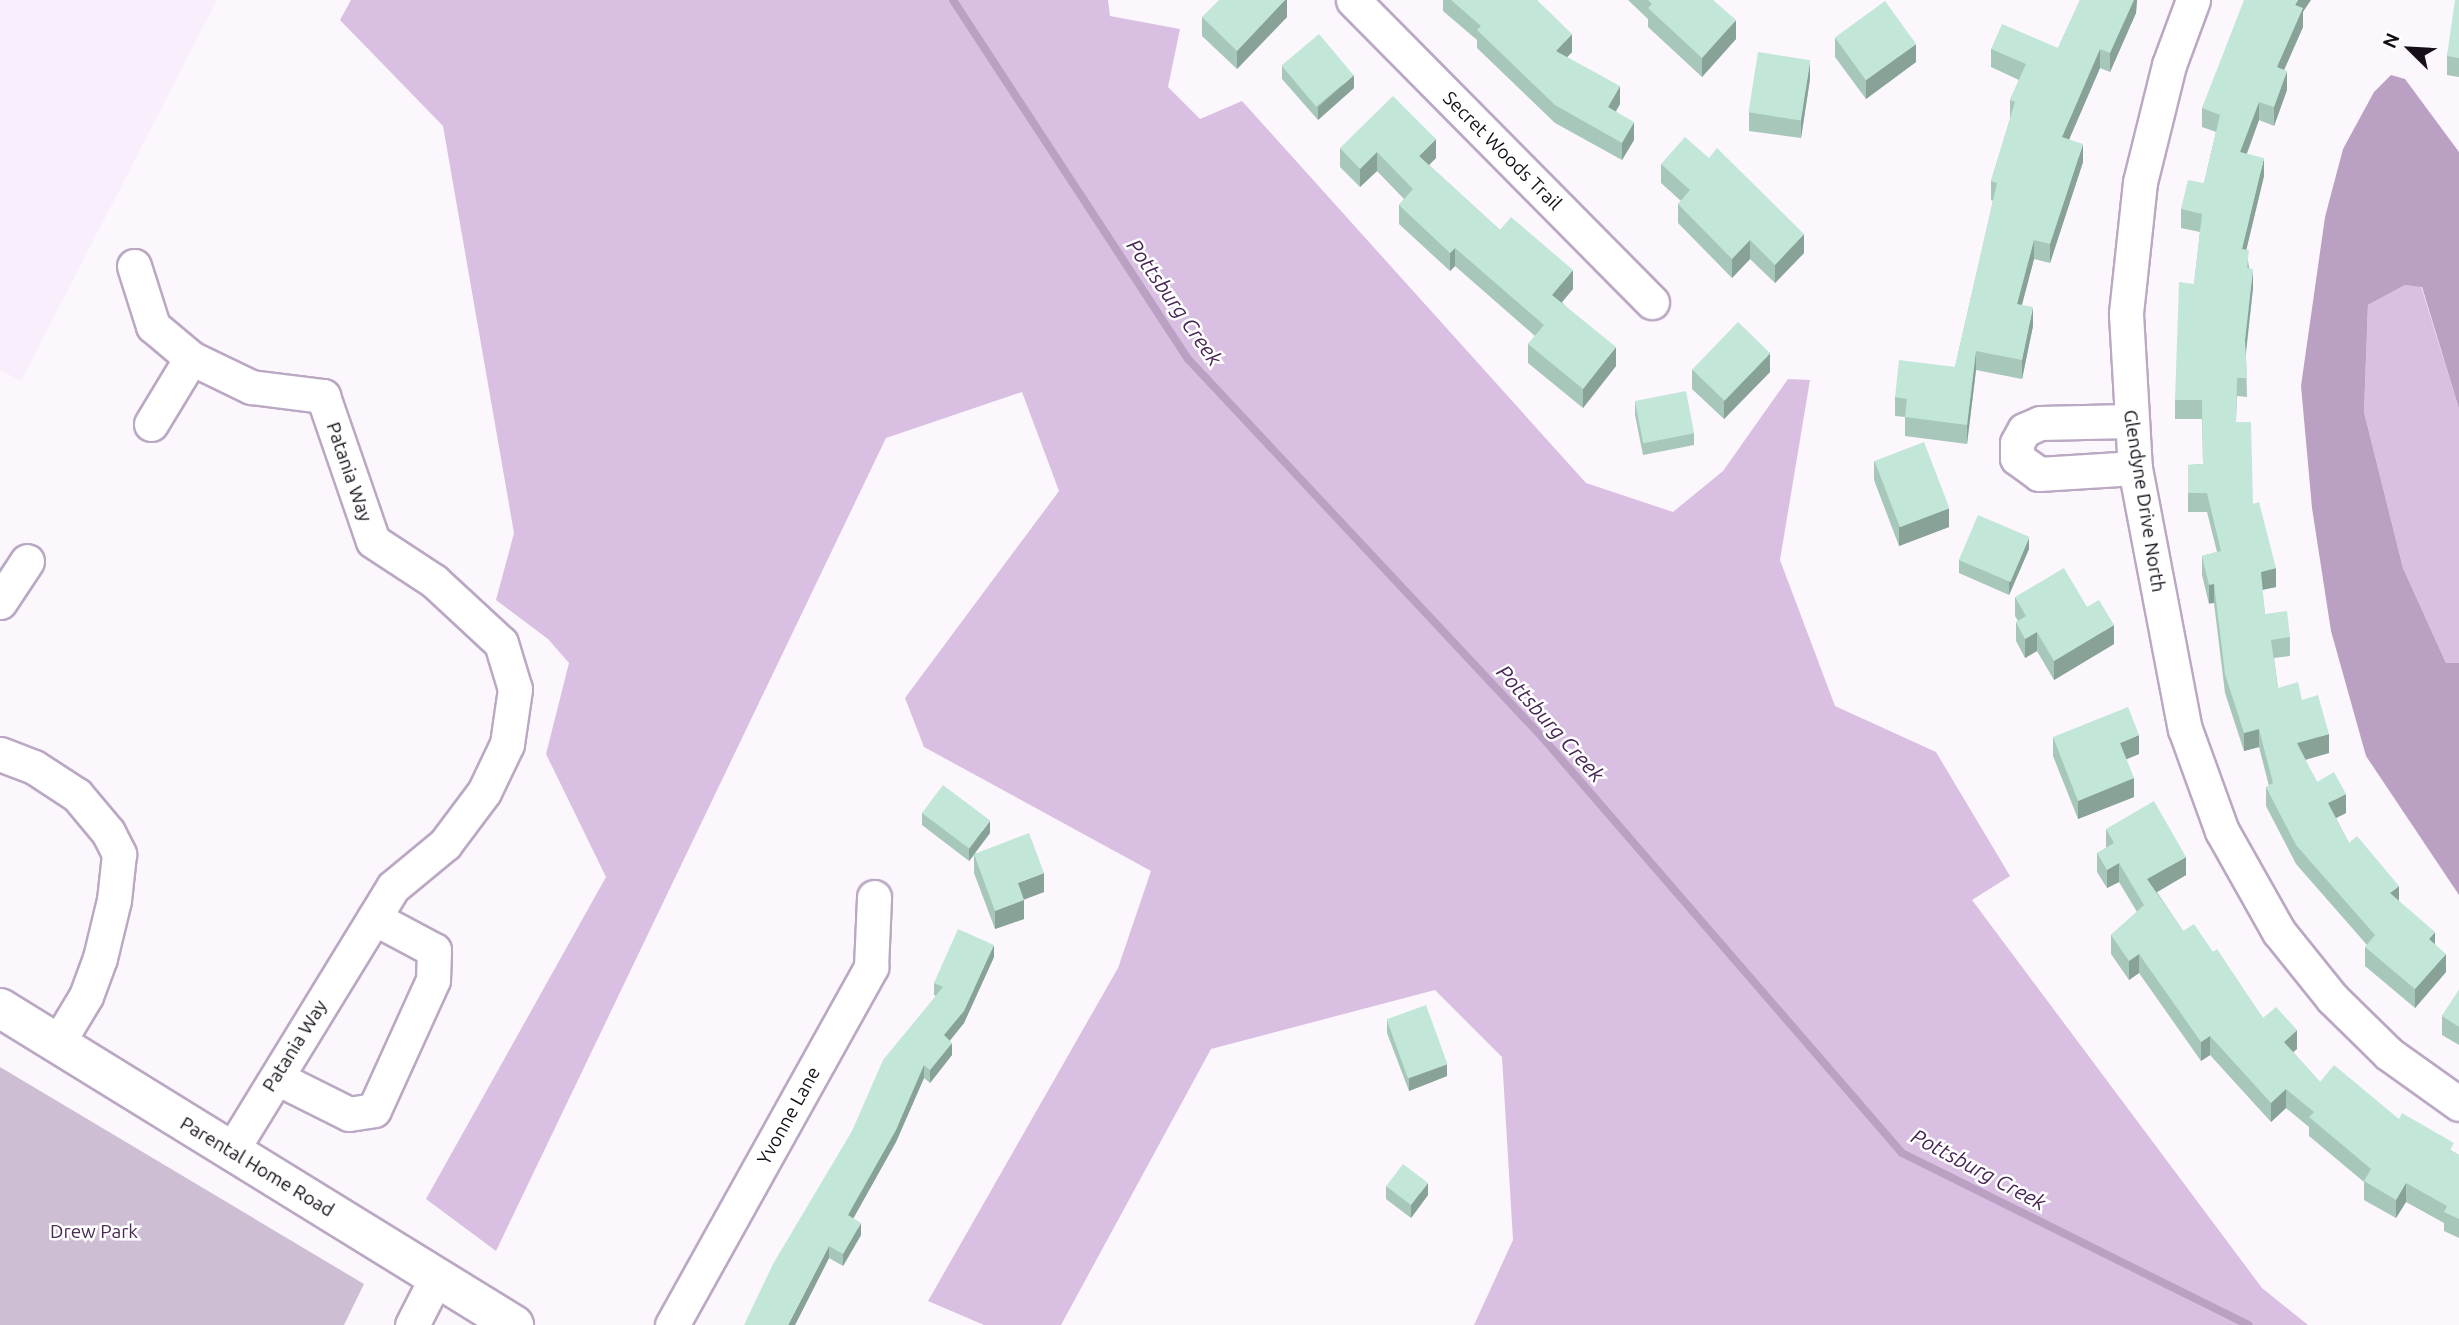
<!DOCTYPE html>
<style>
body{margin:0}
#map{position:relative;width:2459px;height:1325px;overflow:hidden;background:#fbf7fd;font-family:Ubuntu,sans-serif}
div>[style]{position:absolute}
.built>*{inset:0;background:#f8eefc}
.green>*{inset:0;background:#cebed4}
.forest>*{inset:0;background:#d9c0e3}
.water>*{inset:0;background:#baa1c3}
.stream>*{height:8px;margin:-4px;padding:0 4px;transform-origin:4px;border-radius:4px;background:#baa1c3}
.roads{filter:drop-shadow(2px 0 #bba8c3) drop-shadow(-2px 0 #bba8c3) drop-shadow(0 2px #bba8c3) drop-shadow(0 -2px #bba8c3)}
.minor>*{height:33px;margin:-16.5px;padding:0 16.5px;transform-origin:16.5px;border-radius:16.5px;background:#fff}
.major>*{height:38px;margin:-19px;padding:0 19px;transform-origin:19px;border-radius:19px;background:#fff}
.wall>*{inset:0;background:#a7c7ba}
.shaded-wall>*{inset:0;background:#88a297;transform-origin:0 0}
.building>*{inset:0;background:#c2e7d8;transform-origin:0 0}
span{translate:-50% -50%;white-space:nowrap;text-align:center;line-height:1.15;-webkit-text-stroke:5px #fff;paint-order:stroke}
.street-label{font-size:19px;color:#160f19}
.park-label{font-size:19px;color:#4a2955}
.water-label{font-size:21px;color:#472653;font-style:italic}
.north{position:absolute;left:2375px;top:14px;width:70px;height:70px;-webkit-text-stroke:5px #fff;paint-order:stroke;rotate:294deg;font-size:19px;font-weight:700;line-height:28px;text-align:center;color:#160f19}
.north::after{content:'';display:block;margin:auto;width:24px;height:32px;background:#160f19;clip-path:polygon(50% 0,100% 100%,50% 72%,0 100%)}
</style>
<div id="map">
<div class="built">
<i style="clip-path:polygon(0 0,217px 0,21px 381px,0 370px)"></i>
</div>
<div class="green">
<i style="clip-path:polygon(0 1067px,364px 1284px,344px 1325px,0 1325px)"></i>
</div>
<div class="forest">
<i style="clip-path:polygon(351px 0,1108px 0,1110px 16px,1180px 29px,1168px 87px,1200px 119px,1242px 101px,1586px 483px,1673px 512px,1723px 471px,1788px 379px,1810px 380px,1780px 560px,1835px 706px,1936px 752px,2010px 876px,1972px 900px,2262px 1288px,2308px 1325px,1474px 1325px,1513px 1240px,1502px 1057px,1435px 990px,1211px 1049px,1061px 1325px,984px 1325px,928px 1301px,1118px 968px,1151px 871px,924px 747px,905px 698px,1059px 491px,1022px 392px,886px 438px,496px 1251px,426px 1199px,606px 877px,546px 754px,569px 663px,548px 639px,496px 600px,514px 533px,443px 126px,340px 20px)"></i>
<i style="clip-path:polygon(2405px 285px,2421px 286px,2459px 409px,2459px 663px,2446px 663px,2403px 568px,2364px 412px,2368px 305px)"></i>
</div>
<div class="water">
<i style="clip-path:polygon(2391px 75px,2405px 79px,2459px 152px,2459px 409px,2422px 287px,2405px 285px,2368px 305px,2364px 412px,2403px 568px,2446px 663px,2459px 663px,2459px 895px,2366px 756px,2331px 631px,2312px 508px,2301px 386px,2325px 217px,2343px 149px,2374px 92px)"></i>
</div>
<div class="stream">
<i style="left:953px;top:0;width:430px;rotate:56.8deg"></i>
<i style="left:1189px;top:360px;width:516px;rotate:46.88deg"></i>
<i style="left:1542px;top:737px;width:550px;rotate:49.13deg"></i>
<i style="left:1902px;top:1153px;width:387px;rotate:26.4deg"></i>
</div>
<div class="roads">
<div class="minor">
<i style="left:1353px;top:0;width:425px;rotate:45.3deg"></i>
<i style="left:2193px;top:0;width:69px;rotate:110.3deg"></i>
<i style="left:2169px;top:65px;width:121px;rotate:103.9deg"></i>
<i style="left:2140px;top:182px;width:133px;rotate:96.1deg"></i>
<i style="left:2126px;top:314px;width:154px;rotate:86.7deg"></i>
<i style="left:2135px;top:468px;width:266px;rotate:79.2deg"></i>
<i style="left:2185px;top:729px;width:109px;rotate:70.1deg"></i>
<i style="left:2222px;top:831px;width:116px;rotate:60.6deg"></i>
<i style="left:2279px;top:932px;width:85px;rotate:51.2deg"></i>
<i style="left:2332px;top:998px;width:80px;rotate:44.5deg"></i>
<i style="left:2389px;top:1054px;width:86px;rotate:35.5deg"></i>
<i style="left:134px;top:266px;width:63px;rotate:72.4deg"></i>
<i style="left:153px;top:326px;width:50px;rotate:40.1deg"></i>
<i style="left:191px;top:358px;width:67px;rotate:25.8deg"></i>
<i style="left:251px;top:387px;width:73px;rotate:7.1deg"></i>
<i style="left:323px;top:396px;width:153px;rotate:71deg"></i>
<i style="left:373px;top:541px;width:73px;rotate:33.3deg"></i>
<i style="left:434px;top:581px;width:91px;rotate:42.8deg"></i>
<i style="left:501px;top:643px;width:48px;rotate:73.1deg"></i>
<i style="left:515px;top:689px;width:56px;rotate:98.3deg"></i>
<i style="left:507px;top:744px;width:53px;rotate:115.6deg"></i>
<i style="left:484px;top:792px;width:65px;rotate:126.9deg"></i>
<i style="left:445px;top:844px;width:67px;rotate:140.4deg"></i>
<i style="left:393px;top:887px;width:310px;rotate:121.5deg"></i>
<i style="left:2129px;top:421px;width:89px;rotate:178.7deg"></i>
<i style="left:2040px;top:423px;width:17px;rotate:156deg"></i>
<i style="left:2024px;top:430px;width:15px;rotate:118deg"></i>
<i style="left:2017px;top:443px;width:15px;rotate:90deg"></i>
<i style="left:2017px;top:458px;width:27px;rotate:36deg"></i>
<i style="left:2039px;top:474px;width:96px;rotate:-3.6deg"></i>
<i style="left:151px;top:424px;width:77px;rotate:-58.8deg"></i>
<i style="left:0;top:602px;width:49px;rotate:-56.6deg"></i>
<i style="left:0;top:754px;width:36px;rotate:21deg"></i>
<i style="left:34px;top:767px;width:51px;rotate:33.1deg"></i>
<i style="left:77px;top:795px;width:48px;rotate:50deg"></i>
<i style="left:108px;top:832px;width:25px;rotate:63deg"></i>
<i style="left:119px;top:854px;width:46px;rotate:96.2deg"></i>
<i style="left:114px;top:900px;width:60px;rotate:103.6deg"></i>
<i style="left:100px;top:958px;width:40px;rotate:110.2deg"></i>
<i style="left:86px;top:996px;width:56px;rotate:121.1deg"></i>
<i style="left:277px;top:1078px;width:80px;rotate:26.6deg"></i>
<i style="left:349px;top:1114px;width:25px;rotate:-9deg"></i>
<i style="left:374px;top:1110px;width:143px;rotate:-65.6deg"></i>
<i style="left:433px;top:980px;width:30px;rotate:-88deg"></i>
<i style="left:434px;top:950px;width:68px;rotate:-151.9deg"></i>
<i style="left:412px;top:1325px;width:53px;rotate:-62.9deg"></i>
<i style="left:672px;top:1325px;width:410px;rotate:-60.9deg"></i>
<i style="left:871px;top:967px;width:70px;rotate:-87.5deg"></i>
</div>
<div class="major">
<i style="left:0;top:1008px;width:604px;rotate:31.66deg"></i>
</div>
</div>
<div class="wall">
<i style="clip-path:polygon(1287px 0,1287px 17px,1237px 69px,1202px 36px,1202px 17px)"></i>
<i style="clip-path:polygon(1443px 0,1537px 0,1572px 52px,1567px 57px,1620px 104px,1616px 111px,1634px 140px,1622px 160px,1555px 123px,1477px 48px,1477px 40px,1443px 11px)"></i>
<i style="clip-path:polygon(1628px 0,1713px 0,1736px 39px,1702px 77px,1648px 27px,1648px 19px)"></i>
<i style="clip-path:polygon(2080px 0,2137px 0,2136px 13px,2110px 72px,2100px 68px,2069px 139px,2083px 162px,2050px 263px,2034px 259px,2022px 305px,2033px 326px,2022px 379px,1976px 370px,1967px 444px,1905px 436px,1905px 417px,1895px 416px,1895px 397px,1955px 367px,1993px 201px,1991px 200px,1991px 181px,2010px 119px,2010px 100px,2019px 80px,1991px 67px,1991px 49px,2058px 48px)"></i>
<i style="clip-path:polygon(2459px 0,2459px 77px,2447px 75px,2447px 56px)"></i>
<i style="clip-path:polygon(2303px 12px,2303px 27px,2284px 70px,2287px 90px,2274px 126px,2259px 120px,2247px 154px,2264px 176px,2246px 250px,2253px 288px,2246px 354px,2247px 397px,2237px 396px,2236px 422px,2253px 504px,2276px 587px,2262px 590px,2265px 614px,2290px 637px,2290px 656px,2274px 658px,2278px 688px,2302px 700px,2329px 753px,2305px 760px,2317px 782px,2346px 813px,2336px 818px,2349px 843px,2435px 944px,2446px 972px,2415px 1008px,2365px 966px,2365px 947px,2367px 945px,2296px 864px,2266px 806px,2266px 787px,2269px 786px,2259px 747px,2244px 751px,2225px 693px,2214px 603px,2209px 604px,2202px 575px,2202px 556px,2217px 552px,2207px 512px,2188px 512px,2188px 465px,2203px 464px,2202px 419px,2175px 419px,2175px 400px,2194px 284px,2200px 232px,2181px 228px,2181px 209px,2204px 183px,2216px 132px,2202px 127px,2202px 108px)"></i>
<i style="clip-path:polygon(1835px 38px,1916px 62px,1866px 99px,1835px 57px)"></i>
<i style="clip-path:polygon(1282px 66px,1354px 88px,1318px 120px,1282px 79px)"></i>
<i style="clip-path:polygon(1810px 79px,1801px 138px,1749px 131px,1749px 112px)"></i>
<i style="clip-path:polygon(1340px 148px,1436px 158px,1429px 165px,1500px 230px,1573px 289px,1562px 302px,1616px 366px,1583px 408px,1528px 363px,1528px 344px,1535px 336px,1455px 266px,1450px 271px,1399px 224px,1399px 205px,1404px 199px,1377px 171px,1360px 187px,1340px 167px)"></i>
<i style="clip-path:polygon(1661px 164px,1804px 253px,1775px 283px,1750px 259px,1732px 278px,1678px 223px,1678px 204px,1681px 201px,1661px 183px)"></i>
<i style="clip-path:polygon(1692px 370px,1770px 372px,1724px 419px,1692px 389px)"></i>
<i style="clip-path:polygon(1635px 402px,1694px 433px,1694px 445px,1643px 455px,1635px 415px)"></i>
<i style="clip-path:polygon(1874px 461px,1949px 527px,1899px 546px,1874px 480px)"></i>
<i style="clip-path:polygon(2029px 549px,2009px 595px,1959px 573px,1959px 560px)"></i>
<i style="clip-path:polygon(2015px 597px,2087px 607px,2114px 644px,2054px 680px,2037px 651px,2025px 658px,2016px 641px,2016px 622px,2018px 621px,2015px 616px)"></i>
<i style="clip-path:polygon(2053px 737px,2139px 754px,2126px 759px,2134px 797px,2078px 819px,2053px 756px)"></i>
<i style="clip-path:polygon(922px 813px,990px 833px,975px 853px,1044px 892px,1024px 899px,1024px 919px,995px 929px,974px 873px,974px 855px,969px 861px,922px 825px)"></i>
<i style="clip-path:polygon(2106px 829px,2186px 875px,2157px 892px,2183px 931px,2213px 952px,2263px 1018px,2297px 1049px,2293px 1052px,2320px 1082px,2399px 1119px,2459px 1155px,2459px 1238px,2444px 1231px,2444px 1223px,2406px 1202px,2396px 1218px,2364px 1200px,2364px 1182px,2309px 1136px,2309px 1127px,2286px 1108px,2271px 1122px,2210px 1055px,2201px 1061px,2139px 973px,2129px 980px,2111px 954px,2111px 935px,2137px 912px,2119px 882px,2107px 888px,2097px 872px,2097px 853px,2106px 848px)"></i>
<i style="clip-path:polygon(994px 957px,964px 1023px,950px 1040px,952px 1055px,930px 1083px,924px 1078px,896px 1142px,853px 1218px,861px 1235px,843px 1266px,829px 1258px,795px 1325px,936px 996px,934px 995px,934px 983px)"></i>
<i style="clip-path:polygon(2459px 990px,2459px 1045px,2442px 1035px,2442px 1016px)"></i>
<i style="clip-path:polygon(1387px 1020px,1447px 1076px,1409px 1091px,1387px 1033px)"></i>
<i style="clip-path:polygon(1386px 1186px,1428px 1195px,1411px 1218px,1386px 1199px)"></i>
</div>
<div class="shaded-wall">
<i style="clip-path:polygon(1285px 0,1287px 0,1287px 17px,1237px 69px,1237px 51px)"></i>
<i style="clip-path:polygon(2132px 0,2137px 0,2136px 13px,2110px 72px,2110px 53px)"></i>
<i style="clip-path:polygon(2298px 0,2311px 0,2303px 12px,2303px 27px,2277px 86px,2277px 67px,2295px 5px)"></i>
<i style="clip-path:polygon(1736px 20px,1736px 39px,1702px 77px,1702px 58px)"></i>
<i style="clip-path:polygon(1572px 34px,1572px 52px,1556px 69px,1556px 51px)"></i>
<i style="clip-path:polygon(1916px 44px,1916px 62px,1866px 99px,1866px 80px)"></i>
<i style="clip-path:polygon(2100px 49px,2100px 68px,2062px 156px,2062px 137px)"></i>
<i style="clip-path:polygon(1810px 60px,1810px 79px,1801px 138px,1801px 120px)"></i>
<i style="clip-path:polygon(2287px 71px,2287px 90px,2274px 126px,2274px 107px)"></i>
<i style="clip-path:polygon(1354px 75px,1354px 88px,1318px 120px,1318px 107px)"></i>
<i style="clip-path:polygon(1620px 86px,1620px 104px,1608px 125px,1608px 107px)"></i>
<i style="clip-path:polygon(2259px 102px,2259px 120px,2240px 171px,2240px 152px)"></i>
<i style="clip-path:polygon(1634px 122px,1634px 140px,1622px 160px,1622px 143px)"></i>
<i style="clip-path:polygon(1436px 139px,1436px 158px,1419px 175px,1419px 156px)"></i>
<i style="clip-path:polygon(2083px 144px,2083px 162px,2050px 263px,2050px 244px)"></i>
<i style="clip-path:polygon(1377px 152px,1377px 171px,1360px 187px,1360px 169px)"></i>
<i style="clip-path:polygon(2264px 158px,2264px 176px,2242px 268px,2242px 249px)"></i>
<i style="clip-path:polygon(1804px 234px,1804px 253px,1775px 283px,1775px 265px)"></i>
<i style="clip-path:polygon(1750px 240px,1750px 259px,1732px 278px,1732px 259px)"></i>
<i style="clip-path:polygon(2034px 240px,2034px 259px,2017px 323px,2017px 304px)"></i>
<i style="clip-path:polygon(1455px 248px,1455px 266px,1450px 271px,1450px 253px)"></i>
<i style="clip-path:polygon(2253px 269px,2253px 288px,2245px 359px,2245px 340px)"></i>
<i style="clip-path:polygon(1573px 270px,1573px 289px,1552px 314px,1552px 295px)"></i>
<i style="clip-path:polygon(2033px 307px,2033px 326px,2022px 379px,2022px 360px)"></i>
<i style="clip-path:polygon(1616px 347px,1616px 366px,1583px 408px,1583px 389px)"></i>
<i style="clip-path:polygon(1976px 351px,1976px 370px,1967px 444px,1967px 425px)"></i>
<i style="clip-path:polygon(1770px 353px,1770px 372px,1724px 419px,1724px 401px)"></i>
<i style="clip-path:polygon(1949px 508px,1949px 527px,1899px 546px,1899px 527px)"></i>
<i style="clip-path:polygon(2029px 537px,2029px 549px,2009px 595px,2009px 582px)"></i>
<i style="clip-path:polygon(2276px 568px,2276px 587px,2261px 590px,2261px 572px)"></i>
<i style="left:2214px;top:584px;width:19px;height:5px;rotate:90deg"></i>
<i style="clip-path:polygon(2114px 625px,2114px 644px,2054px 680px,2054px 661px)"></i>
<i style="clip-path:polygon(2037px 632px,2037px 651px,2025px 658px,2025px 639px)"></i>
<i style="clip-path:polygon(2259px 729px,2259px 747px,2244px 751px,2244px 733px)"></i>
<i style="clip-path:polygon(2329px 734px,2329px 753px,2297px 762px,2297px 743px)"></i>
<i style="clip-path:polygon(2139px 735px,2139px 754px,2120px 762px,2120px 743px)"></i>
<i style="clip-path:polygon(2134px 778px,2134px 797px,2078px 819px,2078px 801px)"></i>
<i style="clip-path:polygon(2346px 794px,2346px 813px,2328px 822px,2328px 803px)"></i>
<i style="clip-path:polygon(990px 821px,990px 833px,969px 861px,969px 849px)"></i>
<i style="clip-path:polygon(2186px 857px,2186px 875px,2147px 898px,2147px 879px)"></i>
<i style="clip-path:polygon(2119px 863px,2119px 882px,2107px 888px,2107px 870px)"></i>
<i style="clip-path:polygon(1044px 873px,1044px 892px,1018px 902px,1018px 883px)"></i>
<i style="clip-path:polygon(2399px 886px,2399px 904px,2390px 893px)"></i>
<i style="clip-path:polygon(1024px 900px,1024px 919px,995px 929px,995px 911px)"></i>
<i style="clip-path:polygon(2435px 932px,2435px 951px,2429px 939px)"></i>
<i style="clip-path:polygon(994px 945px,994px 957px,964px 1023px,944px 1048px,944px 1035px)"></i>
<i style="clip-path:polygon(2139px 954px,2139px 973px,2129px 980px,2129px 961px)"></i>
<i style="clip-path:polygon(2446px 954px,2446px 972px,2415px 1008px,2415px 989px)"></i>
<i style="clip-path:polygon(2297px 1030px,2297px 1049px,2284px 1060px,2284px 1042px)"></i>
<i style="clip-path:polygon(2210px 1036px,2210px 1055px,2201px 1061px,2201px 1042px)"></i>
<i style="clip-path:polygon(952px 1043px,952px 1055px,930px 1083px,930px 1070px)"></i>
<i style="clip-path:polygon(1447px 1064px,1447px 1076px,1409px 1091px,1409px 1078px)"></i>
<i style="clip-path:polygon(924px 1065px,924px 1078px,896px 1142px,848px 1228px,848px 1215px)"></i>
<i style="clip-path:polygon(2286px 1089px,2286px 1108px,2271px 1122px,2271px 1103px)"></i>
<i style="clip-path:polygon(1428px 1183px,1428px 1195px,1411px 1218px,1411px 1205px)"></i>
<i style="clip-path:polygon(2406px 1183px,2406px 1202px,2396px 1218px,2396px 1200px)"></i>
<i style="clip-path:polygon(861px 1223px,861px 1235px,843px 1266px,843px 1254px)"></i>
<i style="clip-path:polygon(829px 1246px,829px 1258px,795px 1325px,788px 1325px)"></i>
</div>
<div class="building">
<i style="clip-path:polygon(1219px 0,1285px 0,1237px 51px,1202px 17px)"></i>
<i style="clip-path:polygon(1451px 0,1537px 0,1572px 34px,1556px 51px,1620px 86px,1608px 107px,1634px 122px,1622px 143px,1555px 105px,1477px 30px,1481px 26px)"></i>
<i style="clip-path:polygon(1648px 0,1713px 0,1736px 20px,1702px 58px,1648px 8px,1652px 4px)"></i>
<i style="clip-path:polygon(2080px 0,2134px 0,2110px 53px,2100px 49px,2062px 137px,2083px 144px,2050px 244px,2034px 240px,2017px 304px,2033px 307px,2022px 360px,1976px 351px,1967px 425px,1905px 417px,1907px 399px,1895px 397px,1899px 360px,1955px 367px,1997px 183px,1991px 181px,2015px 102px,2010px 100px,2026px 64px,1991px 49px,2002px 24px,2058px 48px)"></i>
<i style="clip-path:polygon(2244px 0,2298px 0,2295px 5px,2303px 8px,2277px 67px,2287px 71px,2274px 107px,2259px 102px,2240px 152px,2264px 158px,2242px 249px,2249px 250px,2247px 268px,2253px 269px,2245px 340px,2247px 378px,2237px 378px,2236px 422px,2251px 422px,2253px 504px,2259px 502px,2276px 568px,2261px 572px,2265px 614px,2287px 611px,2290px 637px,2271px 640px,2278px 688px,2298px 682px,2302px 700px,2318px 695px,2329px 734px,2297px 743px,2317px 782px,2334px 772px,2346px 794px,2328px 803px,2349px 843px,2357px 836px,2399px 886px,2390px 893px,2435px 932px,2429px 939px,2446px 954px,2415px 989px,2365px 947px,2375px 935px,2296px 845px,2266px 787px,2273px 783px,2259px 729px,2244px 733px,2225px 674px,2214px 584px,2209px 585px,2202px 556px,2221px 551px,2207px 493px,2188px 493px,2188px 465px,2203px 464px,2202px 400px,2175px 400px,2179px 282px,2194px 284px,2202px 214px,2181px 209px,2188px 180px,2204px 183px,2220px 115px,2202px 108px)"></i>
<i style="clip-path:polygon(2455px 0,2459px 0,2459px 58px,2447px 56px)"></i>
<i style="left:1885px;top:1px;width:53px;height:62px;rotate:54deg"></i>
<i style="left:1319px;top:34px;width:54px;height:49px;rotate:50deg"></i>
<i style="left:1758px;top:52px;width:53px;height:61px;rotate:9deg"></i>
<i style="clip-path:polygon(1393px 96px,1436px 139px,1419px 156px,1500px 230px,1511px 217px,1573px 270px,1552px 295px,1616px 347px,1583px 389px,1528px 344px,1544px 325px,1455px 248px,1450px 253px,1399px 205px,1413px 189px,1377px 152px,1360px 169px,1340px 148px)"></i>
<i style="clip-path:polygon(1685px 137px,1709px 158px,1717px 148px,1804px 234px,1775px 265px,1750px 240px,1732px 259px,1678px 204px,1690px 190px,1661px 164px)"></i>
<i style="left:1738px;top:322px;width:45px;height:66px;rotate:44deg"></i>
<i style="left:1686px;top:391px;width:43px;height:52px;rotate:79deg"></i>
<i style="left:1924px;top:442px;width:71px;height:53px;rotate:69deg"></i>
<i style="left:1978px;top:515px;width:56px;height:49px;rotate:23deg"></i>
<i style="clip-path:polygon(2064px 568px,2087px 607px,2099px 600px,2114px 625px,2054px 661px,2037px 632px,2025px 639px,2016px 622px,2026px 616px,2015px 597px)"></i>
<i style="clip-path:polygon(2128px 707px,2139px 735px,2120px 743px,2134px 778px,2078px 801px,2053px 737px)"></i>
<i style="left:943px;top:785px;width:59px;height:35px;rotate:37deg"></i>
<i style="clip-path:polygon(2154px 801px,2186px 857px,2147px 879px,2183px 931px,2194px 924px,2213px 952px,2217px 949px,2263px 1018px,2276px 1007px,2297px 1030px,2284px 1042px,2320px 1082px,2334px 1065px,2399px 1119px,2402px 1113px,2454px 1143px,2450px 1150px,2459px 1155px,2459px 1219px,2444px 1212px,2447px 1206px,2406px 1183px,2396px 1200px,2364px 1181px,2371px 1169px,2309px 1117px,2314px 1112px,2286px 1089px,2271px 1103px,2210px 1036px,2201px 1042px,2139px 954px,2129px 961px,2111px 935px,2144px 905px,2119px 863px,2107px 870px,2097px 853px,2114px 843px,2106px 829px)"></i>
<i style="clip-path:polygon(1029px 833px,1044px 873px,1018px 883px,1024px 900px,995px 911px,974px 854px)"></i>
<i style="clip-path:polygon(958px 929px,994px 945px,964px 1011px,944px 1035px,952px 1043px,930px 1070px,924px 1065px,896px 1130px,848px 1215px,861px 1223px,843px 1254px,829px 1246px,788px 1325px,744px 1325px,773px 1264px,852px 1131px,883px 1060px,943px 987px,934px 983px)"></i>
<i style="clip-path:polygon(2459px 990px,2459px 1027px,2442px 1016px)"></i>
<i style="left:1426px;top:1005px;width:63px;height:42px;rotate:70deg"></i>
<i style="left:1403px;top:1164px;width:31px;height:28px;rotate:37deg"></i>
</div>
<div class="street-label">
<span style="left:1502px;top:151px;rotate:45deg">Secret Woods Trail</span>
<span style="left:349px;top:472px;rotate:71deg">Patania Way</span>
<span style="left:2144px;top:501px;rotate:81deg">Glendyne Drive North</span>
<span style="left:295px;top:1046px;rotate:-58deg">Patania Way</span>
<span style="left:789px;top:1116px;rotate:-61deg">Yvonne Lane</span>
<span style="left:257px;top:1167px;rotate:31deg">Parental Home Road</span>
</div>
<div class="park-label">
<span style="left:94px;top:1232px">Drew Park</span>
</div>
<div class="water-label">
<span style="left:1175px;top:302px;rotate:55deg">Pottsburg Creek</span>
<span style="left:1551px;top:723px;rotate:48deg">Pottsburg Creek</span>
<span style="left:1979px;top:1169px;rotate:28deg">Pottsburg Creek</span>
</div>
<div class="north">N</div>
</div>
